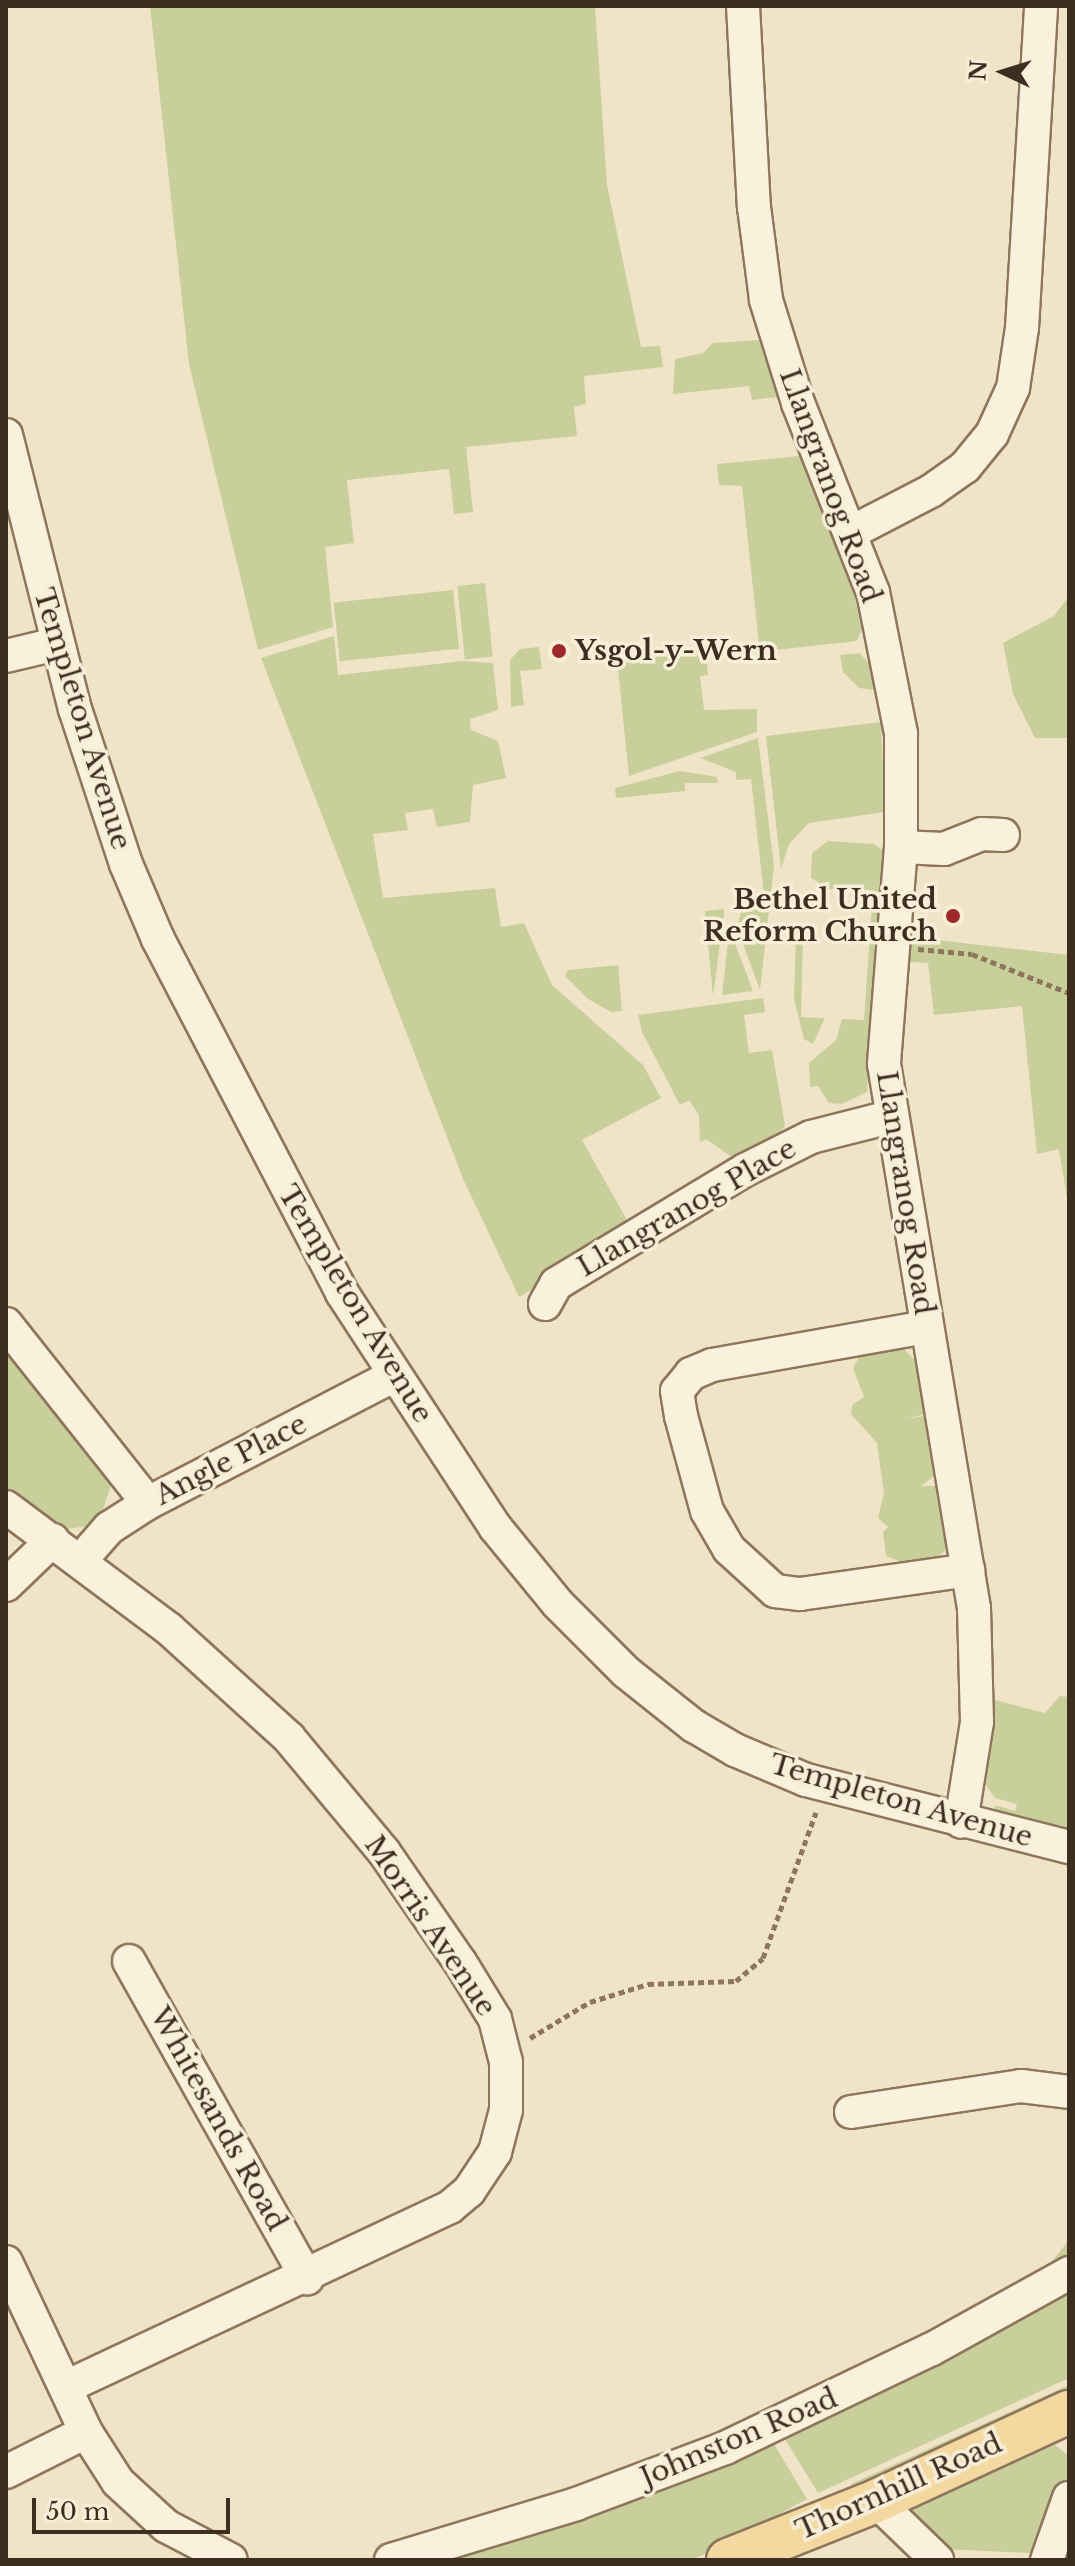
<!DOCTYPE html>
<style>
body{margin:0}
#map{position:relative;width:1075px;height:2566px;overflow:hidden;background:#f0e4c8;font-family:"Libre Baskerville",serif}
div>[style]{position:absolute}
.green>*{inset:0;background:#c9cf9b;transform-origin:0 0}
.path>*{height:5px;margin-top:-2.5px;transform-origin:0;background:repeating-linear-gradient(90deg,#8d765c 0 6px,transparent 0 10px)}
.roads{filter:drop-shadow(2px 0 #8d765c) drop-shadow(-2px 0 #8d765c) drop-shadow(0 2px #8d765c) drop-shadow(0 -2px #8d765c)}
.minor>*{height:32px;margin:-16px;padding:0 16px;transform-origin:16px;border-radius:16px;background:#faf1dc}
.major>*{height:42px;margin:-21px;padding:0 21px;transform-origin:21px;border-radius:21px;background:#f3d9a0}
.dots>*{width:22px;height:22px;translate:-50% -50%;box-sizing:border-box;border:4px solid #f7eed8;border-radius:50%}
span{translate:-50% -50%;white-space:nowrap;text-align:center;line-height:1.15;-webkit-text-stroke:7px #f7eed8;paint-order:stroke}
.street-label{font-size:28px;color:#3d2e20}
.poi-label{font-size:28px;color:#3d2e20;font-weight:700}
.left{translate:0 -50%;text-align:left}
.right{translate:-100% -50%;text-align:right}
.frame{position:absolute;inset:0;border:8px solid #3d2e20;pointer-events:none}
.north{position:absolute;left:963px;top:32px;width:80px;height:80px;-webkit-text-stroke:6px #f7eed8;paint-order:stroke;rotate:274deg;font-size:22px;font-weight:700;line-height:32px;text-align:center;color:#3d2e20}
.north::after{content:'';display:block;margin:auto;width:28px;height:36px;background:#3d2e20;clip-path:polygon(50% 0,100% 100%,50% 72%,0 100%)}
.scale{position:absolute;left:32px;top:2498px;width:198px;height:36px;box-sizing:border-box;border:4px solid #3d2e20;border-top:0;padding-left:10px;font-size:24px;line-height:28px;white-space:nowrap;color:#3d2e20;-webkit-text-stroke:6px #f7eed8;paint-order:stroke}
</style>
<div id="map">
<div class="green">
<i style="clip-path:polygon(150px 6px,595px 6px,607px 185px,641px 347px,660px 346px,663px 367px,584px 376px,586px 404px,574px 407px,577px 436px,466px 447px,473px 512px,454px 514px,449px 469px,347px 480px,354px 543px,325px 547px,333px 627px,258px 650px,189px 364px)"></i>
<i style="clip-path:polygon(759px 340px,778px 397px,752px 400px,749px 386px,673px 394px,675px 359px,703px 353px,713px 343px)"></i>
<i style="clip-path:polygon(800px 456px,853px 589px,862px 629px,857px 641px,748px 653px,759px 644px,742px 486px,719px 485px,717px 464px)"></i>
<i style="left:485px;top:583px;width:74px;height:28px;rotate:84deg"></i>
<i style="left:453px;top:590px;width:59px;height:120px;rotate:84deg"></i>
<i style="clip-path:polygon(1069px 596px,1069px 738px,1035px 738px,1013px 694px,1003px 643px,1054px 616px)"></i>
<i style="clip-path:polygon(334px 636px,338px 675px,463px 661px,493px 663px,498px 710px,470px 719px,471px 730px,498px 741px,506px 778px,473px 785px,470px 822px,437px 827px,433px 809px,405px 813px,408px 830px,373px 834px,383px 898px,495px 888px,501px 927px,524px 923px,552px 985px,643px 1065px,661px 1098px,582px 1140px,632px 1229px,519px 1297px,464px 1181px,261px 658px)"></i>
<i style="clip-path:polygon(539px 647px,542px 669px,520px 671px,524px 705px,511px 707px,510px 660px,520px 649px)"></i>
<i style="clip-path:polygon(696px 652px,706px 653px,708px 675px,700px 676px,704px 710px,757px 709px,757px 732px,629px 776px,617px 660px)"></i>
<i style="clip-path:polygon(859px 653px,869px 663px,875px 690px,859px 688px,843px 672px,840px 655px)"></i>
<i style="clip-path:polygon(881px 722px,885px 812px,809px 823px,789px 844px,781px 868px,766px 736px)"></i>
<i style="clip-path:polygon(758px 738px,774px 866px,760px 990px,737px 928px,742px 907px,765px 904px,751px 779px,736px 780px,736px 772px,700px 758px)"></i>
<i style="clip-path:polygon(680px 771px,717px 777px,718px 783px,685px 783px,685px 791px,616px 798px,615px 788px)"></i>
<i style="clip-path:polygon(828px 841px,874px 844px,884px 851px,867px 1092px,842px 1104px,829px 1103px,818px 1086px,810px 1087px,809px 1063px,836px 1040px,842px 1019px,864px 1020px,873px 891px,829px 889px,811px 878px,812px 853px)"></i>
<i style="clip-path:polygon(724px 909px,724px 914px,713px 996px,705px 911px)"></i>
<i style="clip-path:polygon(796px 932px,803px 933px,801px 1017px,825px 1018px,813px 1044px,804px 1039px,794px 999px)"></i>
<i style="clip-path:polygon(729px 933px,731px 933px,753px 991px,722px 995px)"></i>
<i style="clip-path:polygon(910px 937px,1069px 955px,1069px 1211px,1059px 1149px,1037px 1154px,1022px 1006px,934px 1015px,928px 963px,908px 962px)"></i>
<i style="clip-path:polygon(618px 965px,622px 1011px,611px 1012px,588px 999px,565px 976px,568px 970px)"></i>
<i style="clip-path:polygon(763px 998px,765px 1012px,744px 1015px,749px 1053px,772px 1050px,785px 1125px,780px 1134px,732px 1157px,706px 1139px,700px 1142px,699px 1115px,689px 1100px,680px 1105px,642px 1032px,638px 1015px)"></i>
<i style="clip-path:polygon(6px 1336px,113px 1479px,101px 1516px,89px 1526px,58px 1530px,6px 1495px)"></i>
<i style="clip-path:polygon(897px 1341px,915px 1361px,925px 1414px,905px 1419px,923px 1416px,936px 1431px,941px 1471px,921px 1486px,937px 1486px,939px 1500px,948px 1506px,945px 1551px,935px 1559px,904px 1563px,886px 1556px,883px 1532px,888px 1527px,878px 1518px,884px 1493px,877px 1443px,851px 1414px,852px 1405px,864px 1397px,853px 1368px,864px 1348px)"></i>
<i style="clip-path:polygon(1060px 1696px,1069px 1697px,1069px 1833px,994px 1813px,995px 1805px,1015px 1811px,1017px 1804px,995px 1798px,986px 1785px,995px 1700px,1045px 1713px)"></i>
<i style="clip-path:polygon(1069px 2240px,1069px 2378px,818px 2493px,782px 2434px,1038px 2279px)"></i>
<i style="clip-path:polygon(1069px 2385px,1069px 2390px,853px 2489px,851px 2484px)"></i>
<i style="clip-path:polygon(771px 2439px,807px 2499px,776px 2516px,807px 2504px,810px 2508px,691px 2560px,410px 2560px)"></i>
<i style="clip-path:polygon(1055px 2445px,1068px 2455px,1069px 2481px,1043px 2543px,1030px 2553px,942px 2549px,913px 2516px,914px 2507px,976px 2478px,992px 2464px,998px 2468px,1027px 2451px)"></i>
</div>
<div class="path">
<i style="left:918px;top:949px;width:54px;rotate:5.3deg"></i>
<i style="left:972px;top:954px;width:105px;rotate:21.9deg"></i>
<i style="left:530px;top:2038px;width:70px;rotate:-31deg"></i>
<i style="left:590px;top:2002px;width:61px;rotate:-17.2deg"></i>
<i style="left:648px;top:1984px;width:88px;rotate:-2deg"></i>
<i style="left:736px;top:1981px;width:35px;rotate:-40deg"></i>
<i style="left:763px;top:1958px;width:155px;rotate:-70deg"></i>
</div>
<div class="roads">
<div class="minor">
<i style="left:743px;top:6px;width:201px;rotate:86.9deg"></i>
<i style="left:754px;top:207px;width:94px;rotate:82.6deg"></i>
<i style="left:766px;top:300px;width:108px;rotate:72.7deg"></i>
<i style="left:798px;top:403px;width:203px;rotate:68.4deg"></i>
<i style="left:873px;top:592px;width:145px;rotate:78.8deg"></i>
<i style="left:901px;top:734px;width:113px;rotate:90deg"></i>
<i style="left:901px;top:847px;width:218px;rotate:94.5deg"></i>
<i style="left:884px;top:1064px;width:551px;rotate:80.61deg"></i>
<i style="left:974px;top:1608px;width:114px;rotate:88.5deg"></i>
<i style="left:977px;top:1722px;width:101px;rotate:99.1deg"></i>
<i style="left:6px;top:435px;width:283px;rotate:75.9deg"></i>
<i style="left:75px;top:709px;width:163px;rotate:71.8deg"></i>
<i style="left:126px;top:864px;width:82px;rotate:66.9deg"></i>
<i style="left:158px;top:939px;width:399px;rotate:62.5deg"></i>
<i style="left:342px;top:1293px;width:280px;rotate:56.8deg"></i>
<i style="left:495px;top:1527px;width:99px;rotate:50.7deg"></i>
<i style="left:558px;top:1604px;width:96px;rotate:45deg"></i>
<i style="left:626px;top:1672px;width:87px;rotate:38.5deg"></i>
<i style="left:694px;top:1726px;width:48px;rotate:30.3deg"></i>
<i style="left:735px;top:1750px;width:77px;rotate:22.9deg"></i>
<i style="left:806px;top:1780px;width:271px;rotate:14.3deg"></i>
<i style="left:850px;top:533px;width:91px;rotate:-27.4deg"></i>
<i style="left:931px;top:491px;width:42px;rotate:-35.2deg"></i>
<i style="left:965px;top:467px;width:43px;rotate:-50.7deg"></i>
<i style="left:992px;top:434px;width:51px;rotate:-65.5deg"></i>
<i style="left:1013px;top:388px;width:61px;rotate:-81.5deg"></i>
<i style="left:1022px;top:328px;width:323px;rotate:-86.6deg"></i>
<i style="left:6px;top:656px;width:51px;rotate:-13.5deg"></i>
<i style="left:901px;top:847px;width:43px;rotate:2.7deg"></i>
<i style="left:944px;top:849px;width:41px;rotate:-21.5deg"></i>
<i style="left:982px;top:834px;width:21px;rotate:3deg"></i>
<i style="left:545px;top:1304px;width:23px;rotate:-61deg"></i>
<i style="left:556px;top:1284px;width:221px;rotate:-31.1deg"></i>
<i style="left:745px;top:1170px;width:74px;rotate:-26.6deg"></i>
<i style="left:811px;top:1137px;width:81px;rotate:-14.2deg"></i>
<i style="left:6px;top:1324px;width:228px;rotate:51.6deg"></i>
<i style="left:926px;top:1327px;width:217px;rotate:169.9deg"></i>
<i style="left:712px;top:1365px;width:23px;rotate:157deg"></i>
<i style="left:691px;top:1374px;width:22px;rotate:129deg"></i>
<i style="left:677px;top:1391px;width:25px;rotate:81deg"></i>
<i style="left:681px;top:1416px;width:98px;rotate:74.7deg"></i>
<i style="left:707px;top:1511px;width:44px;rotate:59.9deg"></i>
<i style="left:729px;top:1549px;width:62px;rotate:42.4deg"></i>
<i style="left:775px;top:1591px;width:25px;rotate:7deg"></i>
<i style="left:800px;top:1594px;width:170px;rotate:-8.1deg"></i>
<i style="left:6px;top:1507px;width:204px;rotate:36.8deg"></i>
<i style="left:169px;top:1629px;width:162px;rotate:42.2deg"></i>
<i style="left:289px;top:1738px;width:148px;rotate:50.2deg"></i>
<i style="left:384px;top:1852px;width:134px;rotate:55.4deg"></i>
<i style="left:460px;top:1962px;width:67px;rotate:58.4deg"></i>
<i style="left:495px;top:2019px;width:44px;rotate:75.7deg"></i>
<i style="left:506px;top:2062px;width:48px;rotate:90deg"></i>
<i style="left:506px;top:2110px;width:43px;rotate:104.7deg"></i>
<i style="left:495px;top:2152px;width:47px;rotate:123.7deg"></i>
<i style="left:469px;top:2191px;width:25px;rotate:140deg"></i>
<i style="left:450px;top:2207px;width:424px;rotate:154.9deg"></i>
<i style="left:81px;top:1560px;width:43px;rotate:-48.8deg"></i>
<i style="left:109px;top:1528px;width:46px;rotate:-32.7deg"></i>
<i style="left:148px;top:1503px;width:276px;rotate:-27.4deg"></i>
<i style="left:6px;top:1585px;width:65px;rotate:-43.8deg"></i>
<i style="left:129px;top:1961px;width:364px;rotate:60.7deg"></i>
<i style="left:851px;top:2112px;width:172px;rotate:-8.7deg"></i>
<i style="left:1021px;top:2086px;width:48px;rotate:7.1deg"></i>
<i style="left:6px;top:2262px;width:188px;rotate:64.8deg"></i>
<i style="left:86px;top:2432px;width:59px;rotate:57.4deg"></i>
<i style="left:118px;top:2482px;width:65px;rotate:42.5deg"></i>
<i style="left:166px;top:2526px;width:73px;rotate:27.6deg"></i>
<i style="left:6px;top:2472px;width:89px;rotate:-26.6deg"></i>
<i style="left:876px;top:2501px;width:85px;rotate:44deg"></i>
<i style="left:391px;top:2560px;width:193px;rotate:-16.8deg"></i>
<i style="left:576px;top:2504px;width:159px;rotate:-20.6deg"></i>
<i style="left:725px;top:2448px;width:229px;rotate:-25.6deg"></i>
<i style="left:932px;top:2349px;width:157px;rotate:-29deg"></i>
<i style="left:1047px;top:2560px;width:66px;rotate:-70.5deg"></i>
</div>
<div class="major">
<i style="left:728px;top:2560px;width:159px;rotate:-21.7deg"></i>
<i style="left:876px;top:2501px;width:213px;rotate:-24.8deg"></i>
</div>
</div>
<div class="dots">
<i style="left:559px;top:651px;background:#9e2a2b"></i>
<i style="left:953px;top:916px;background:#9e2a2b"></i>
</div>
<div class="street-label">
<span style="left:830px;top:486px;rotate:70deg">Llangranog Road</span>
<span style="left:82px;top:719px;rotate:73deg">Templeton Avenue</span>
<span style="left:905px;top:1193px;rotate:81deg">Llangranog Road</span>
<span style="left:687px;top:1208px;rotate:-30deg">Llangranog Place</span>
<span style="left:355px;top:1304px;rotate:59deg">Templeton Avenue</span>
<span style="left:231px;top:1460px;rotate:-27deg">Angle Place</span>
<span style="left:901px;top:1801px;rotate:16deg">Templeton Avenue</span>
<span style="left:430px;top:1926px;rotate:56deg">Morris Avenue</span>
<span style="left:218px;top:2119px;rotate:61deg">Whitesands Road</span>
<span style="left:739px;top:2438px;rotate:-23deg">Johnston Road</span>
<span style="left:899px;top:2487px;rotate:-24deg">Thornhill Road</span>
</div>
<div class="poi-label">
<span class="left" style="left:575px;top:651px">Ysgol-y-Wern</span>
<span class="right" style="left:937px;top:916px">Bethel United<br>Reform Church</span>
</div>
<div class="frame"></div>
<div class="north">N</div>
<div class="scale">50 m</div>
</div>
